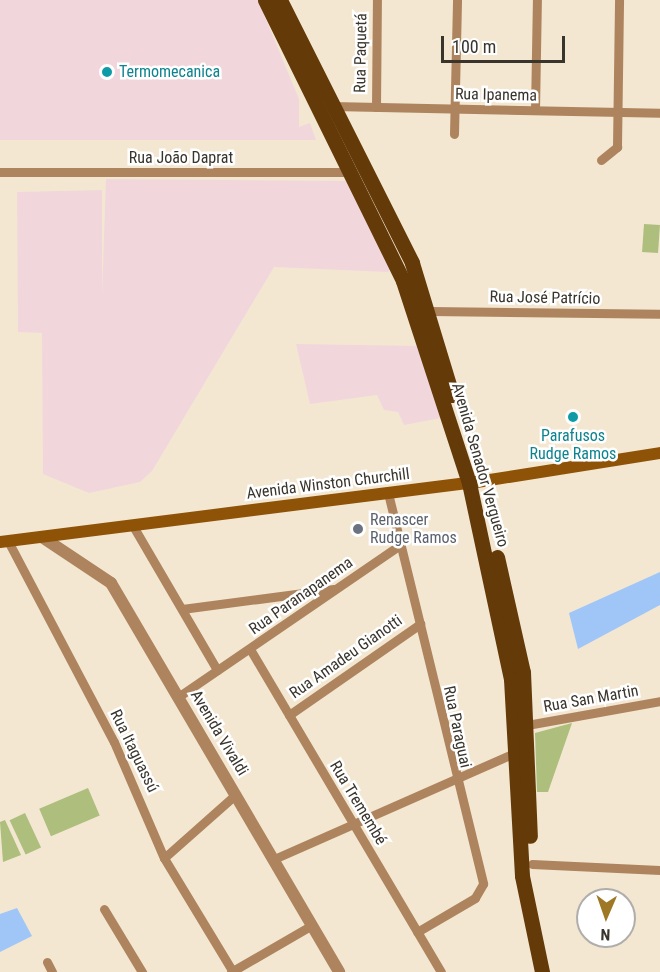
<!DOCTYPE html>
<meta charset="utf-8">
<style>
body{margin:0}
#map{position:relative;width:660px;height:972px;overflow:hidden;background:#f3e7d2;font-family:"Roboto Condensed",sans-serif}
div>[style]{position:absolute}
.industrial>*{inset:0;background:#f1d7dc}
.green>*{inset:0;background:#adbe7d;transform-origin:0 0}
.water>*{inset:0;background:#a0c6f8}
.minor>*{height:9px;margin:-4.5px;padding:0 4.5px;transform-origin:4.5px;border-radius:4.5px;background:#ae845e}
.tertiary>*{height:12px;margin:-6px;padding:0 6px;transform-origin:6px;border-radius:6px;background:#ae845e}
.secondary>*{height:12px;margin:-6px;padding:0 6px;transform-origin:6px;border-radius:6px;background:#8e5307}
.primary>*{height:15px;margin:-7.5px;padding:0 7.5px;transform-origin:7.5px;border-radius:7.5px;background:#643a09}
.dots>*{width:16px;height:16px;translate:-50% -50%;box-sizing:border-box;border:3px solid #fff;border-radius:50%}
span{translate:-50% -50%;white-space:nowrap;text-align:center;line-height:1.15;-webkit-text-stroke:5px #fff;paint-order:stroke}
.street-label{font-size:16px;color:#39342c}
.culture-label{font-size:16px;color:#0d838f}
.left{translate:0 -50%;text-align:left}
.worship-label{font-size:16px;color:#5b616d}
.north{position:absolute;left:576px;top:888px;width:60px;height:60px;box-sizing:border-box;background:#fff;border:2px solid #b0aeab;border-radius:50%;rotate:182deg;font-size:16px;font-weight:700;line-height:24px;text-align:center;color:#39342c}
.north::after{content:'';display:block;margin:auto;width:21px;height:27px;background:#9f7825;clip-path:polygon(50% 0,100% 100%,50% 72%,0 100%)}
.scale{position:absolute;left:441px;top:36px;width:124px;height:27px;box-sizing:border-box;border:3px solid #39342c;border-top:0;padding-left:8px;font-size:18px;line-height:21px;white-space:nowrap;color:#39342c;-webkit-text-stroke:4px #fff;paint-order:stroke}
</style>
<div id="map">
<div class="industrial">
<i style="clip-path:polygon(0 0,258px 0,299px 99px,299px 127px,310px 123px,316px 140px,0 140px)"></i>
<i style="clip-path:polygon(106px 179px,349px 181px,391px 268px,388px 272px,274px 267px,152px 471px,140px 482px,89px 493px,43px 474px,42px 333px,18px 332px,17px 192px,102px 190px,102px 296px)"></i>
<i style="clip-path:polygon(296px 344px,420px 346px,441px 418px,404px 425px,398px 412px,384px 410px,377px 395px,310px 404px)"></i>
</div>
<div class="green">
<i style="left:644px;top:224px;width:16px;height:28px;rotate:4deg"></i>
<i style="clip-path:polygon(572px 723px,548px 792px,537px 792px,535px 733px)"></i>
<i style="left:88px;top:788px;width:30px;height:53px;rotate:67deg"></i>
<i style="left:25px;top:813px;width:38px;height:17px;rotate:65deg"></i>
<i style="clip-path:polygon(5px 820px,21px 855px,3px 862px,0 822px)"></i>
</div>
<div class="water">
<i style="clip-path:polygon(660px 572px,660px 605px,578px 649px,569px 613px)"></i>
<i style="clip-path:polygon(17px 908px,32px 936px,0 952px,0 914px)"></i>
</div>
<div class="minor">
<i style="left:332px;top:106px;width:328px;rotate:1.2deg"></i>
<i style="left:376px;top:107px;width:107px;rotate:-89.5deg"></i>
<i style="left:535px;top:110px;width:110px;rotate:-89deg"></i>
<i style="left:454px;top:134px;width:134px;rotate:-88.7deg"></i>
<i style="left:601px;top:160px;width:21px;rotate:-39deg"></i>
<i style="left:617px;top:147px;width:147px;rotate:-89.2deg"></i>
<i style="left:0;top:172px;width:351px"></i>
<i style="left:430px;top:311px;width:230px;rotate:0.7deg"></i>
<i style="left:388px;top:493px;width:402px;rotate:76.3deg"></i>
<i style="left:483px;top:884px;width:16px;rotate:120deg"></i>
<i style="left:475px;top:898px;width:67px;rotate:149.6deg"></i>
<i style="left:133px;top:526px;width:167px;rotate:59.7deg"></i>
<i style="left:8px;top:541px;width:227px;rotate:62.2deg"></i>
<i style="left:114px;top:742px;width:126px;rotate:66.7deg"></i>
<i style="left:164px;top:858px;width:133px;rotate:58.8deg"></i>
<i style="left:182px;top:609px;width:153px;rotate:-7.5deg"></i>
<i style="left:250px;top:649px;width:375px;rotate:59.4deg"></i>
<i style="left:178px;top:697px;width:269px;rotate:-34.4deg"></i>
<i style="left:289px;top:715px;width:160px;rotate:-34.8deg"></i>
<i style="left:527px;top:725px;width:135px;rotate:-10.2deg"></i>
<i style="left:164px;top:858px;width:96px;rotate:-41.6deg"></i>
<i style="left:274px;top:859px;width:262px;rotate:-23.8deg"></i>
<i style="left:532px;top:864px;width:128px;rotate:2.7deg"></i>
<i style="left:104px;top:909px;width:74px;rotate:58.9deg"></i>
<i style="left:47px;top:962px;width:11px;rotate:63deg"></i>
<i style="left:231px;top:972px;width:94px;rotate:-30.1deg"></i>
</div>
<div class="tertiary">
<i style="left:42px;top:537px;width:83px;rotate:33.7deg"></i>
<i style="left:111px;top:583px;width:451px;rotate:59.6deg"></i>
</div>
<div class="secondary">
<i style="left:0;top:542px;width:481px;rotate:-7.2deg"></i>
<i style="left:477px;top:482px;width:185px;rotate:-9deg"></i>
</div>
<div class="primary">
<i style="left:265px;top:0;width:313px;rotate:63.8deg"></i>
<i style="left:403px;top:281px;width:213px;rotate:71.9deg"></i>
<i style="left:469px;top:483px;width:200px;rotate:77.9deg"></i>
<i style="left:511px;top:679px;width:197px;rotate:86.8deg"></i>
<i style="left:522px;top:876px;width:98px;rotate:78.2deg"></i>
<i style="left:280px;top:0;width:294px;rotate:63.3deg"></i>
<i style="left:412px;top:263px;width:138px;rotate:73.1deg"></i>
<i style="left:497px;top:557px;width:118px;rotate:77.3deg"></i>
<i style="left:523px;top:672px;width:164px;rotate:87.6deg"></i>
</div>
<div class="dots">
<i style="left:107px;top:72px;background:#0f9aa8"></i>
<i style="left:573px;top:417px;background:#0f9aa8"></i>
<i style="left:358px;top:529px;background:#6b7280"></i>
</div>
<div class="street-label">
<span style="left:361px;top:53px;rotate:-89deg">Rua Paquetá</span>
<span style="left:496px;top:95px;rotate:1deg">Rua Ipanema</span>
<span style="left:181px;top:158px">Rua João Daprat</span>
<span style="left:545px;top:298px;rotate:1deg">Rua José Patrício</span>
<span style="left:480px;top:465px;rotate:74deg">Avenida Senador Vergueiro</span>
<span style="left:328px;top:484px;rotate:-7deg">Avenida Winston Churchill</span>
<span style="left:301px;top:596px;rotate:-35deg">Rua Paranapanema</span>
<span style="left:346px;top:657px;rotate:-35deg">Rua Amadeu Gianotti</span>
<span style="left:591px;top:699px;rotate:-10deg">Rua San Martin</span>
<span style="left:457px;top:727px;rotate:78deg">Rua Paraguai</span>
<span style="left:219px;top:733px;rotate:59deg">Avenida Vivaldi</span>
<span style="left:134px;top:751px;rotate:64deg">Rua Itaguassú</span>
<span style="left:358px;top:803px;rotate:59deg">Rua Tremembé</span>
</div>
<div class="culture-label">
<span class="left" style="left:119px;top:72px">Termomecanica</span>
<span style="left:573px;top:445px">Parafusos<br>Rudge Ramos</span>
</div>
<div class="worship-label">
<span class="left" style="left:370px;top:529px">Renascer<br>Rudge Ramos</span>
</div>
<div class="north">N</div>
<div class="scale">100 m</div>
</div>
